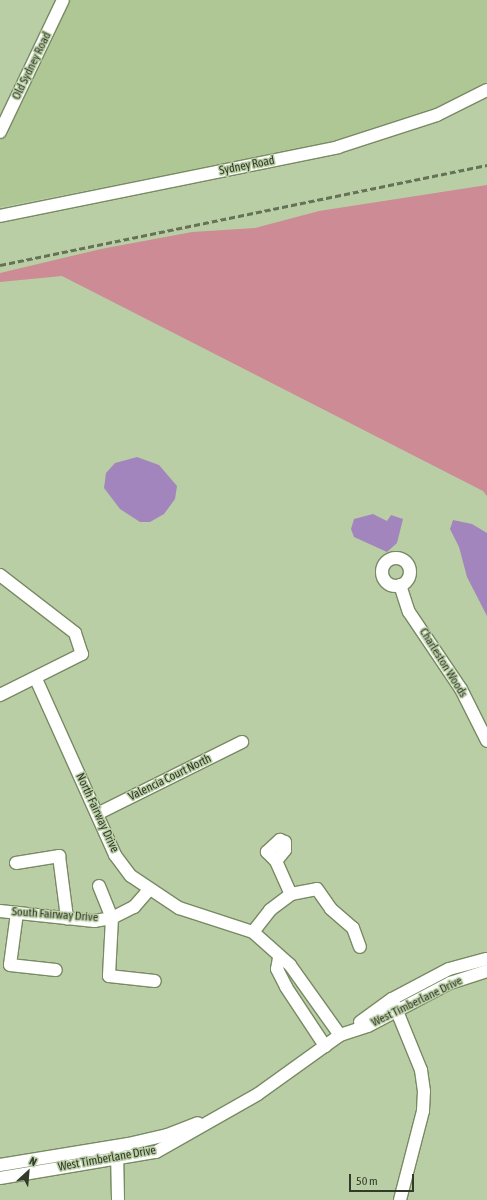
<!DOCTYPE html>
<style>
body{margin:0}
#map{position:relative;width:487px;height:1200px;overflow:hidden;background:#bacea5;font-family:"Asap Condensed",sans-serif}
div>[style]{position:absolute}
.built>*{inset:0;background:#afc695}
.green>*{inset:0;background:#cc8b95}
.water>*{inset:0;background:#a385bd}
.roads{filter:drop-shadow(1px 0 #788a63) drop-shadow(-1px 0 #788a63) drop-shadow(0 1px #788a63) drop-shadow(0 -1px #788a63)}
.minor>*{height:12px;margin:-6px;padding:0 6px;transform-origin:6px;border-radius:6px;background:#fff}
.minor>.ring{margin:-6px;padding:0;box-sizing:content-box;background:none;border:12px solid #fff;border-radius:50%}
.rail>*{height:2.5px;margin-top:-1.25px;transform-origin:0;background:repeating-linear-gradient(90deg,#667258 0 6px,transparent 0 9px)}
span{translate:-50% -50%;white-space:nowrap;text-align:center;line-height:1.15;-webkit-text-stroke:3px #bacea5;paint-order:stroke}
.street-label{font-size:12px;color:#323a29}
.north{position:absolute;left:8px;top:1152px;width:40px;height:40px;-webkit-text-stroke:3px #bacea5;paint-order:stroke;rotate:26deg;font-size:11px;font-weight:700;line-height:16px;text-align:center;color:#323a29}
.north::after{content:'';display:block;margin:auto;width:14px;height:18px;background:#323a29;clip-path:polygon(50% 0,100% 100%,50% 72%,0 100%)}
.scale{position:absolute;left:349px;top:1174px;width:65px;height:18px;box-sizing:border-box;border:2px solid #323a29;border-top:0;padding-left:5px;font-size:12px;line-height:14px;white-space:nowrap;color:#323a29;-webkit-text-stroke:3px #bacea5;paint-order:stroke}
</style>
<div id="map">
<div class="built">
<i style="clip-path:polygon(68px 0,487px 0,487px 85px,436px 110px,335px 143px,0 207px,0 142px)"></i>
</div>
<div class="green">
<i style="clip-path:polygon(487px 185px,487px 496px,483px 491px,62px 276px,0 282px,0 273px,101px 249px,192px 232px,255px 228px,319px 211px)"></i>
</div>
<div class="water">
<i style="clip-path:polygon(137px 457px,159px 465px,177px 486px,175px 499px,164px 514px,150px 522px,140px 522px,120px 509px,104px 488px,106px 473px,115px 463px)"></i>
<i style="clip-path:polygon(373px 514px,387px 521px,391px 515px,403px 519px,397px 543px,387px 552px,354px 537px,351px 529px,354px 519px)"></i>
<i style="clip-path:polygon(453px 520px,472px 524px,487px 533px,487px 616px,467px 577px,459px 547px,450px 529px)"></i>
</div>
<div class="roads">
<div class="minor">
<i style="left:0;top:132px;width:146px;rotate:-64.5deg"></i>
<i style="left:0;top:216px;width:345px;rotate:-11.5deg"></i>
<i style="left:338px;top:147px;width:104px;rotate:-17.9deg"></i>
<i style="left:437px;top:115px;width:56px;rotate:-26.6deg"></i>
<i class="ring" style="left:382px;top:558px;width:16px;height:16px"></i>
<i style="left:0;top:575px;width:95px;rotate:37.7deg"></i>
<i style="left:75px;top:633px;width:22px;rotate:72deg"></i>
<i style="left:82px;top:654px;width:92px;rotate:153.4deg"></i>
<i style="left:400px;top:585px;width:28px;rotate:72deg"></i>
<i style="left:409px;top:612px;width:93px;rotate:56deg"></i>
<i style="left:461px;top:689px;width:58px;rotate:63.4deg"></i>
<i style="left:36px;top:679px;width:193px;rotate:65.8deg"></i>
<i style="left:115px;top:855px;width:26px;rotate:53deg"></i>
<i style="left:131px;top:876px;width:58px;rotate:33.7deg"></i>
<i style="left:179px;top:908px;width:78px;rotate:18deg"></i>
<i style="left:253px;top:932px;width:50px;rotate:41.7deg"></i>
<i style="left:290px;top:965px;width:86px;rotate:54.5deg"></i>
<i style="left:97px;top:814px;width:162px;rotate:-26.4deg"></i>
<i style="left:276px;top:861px;width:13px;rotate:-135deg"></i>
<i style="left:267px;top:852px;width:18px;rotate:-43deg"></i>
<i style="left:280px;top:840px;width:5px;rotate:22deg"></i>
<i style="left:285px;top:842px;width:8px;rotate:90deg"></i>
<i style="left:285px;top:850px;width:14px;rotate:129deg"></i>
<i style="left:276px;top:861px;width:36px;rotate:66deg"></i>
<i style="left:16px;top:863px;width:44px;rotate:-9.2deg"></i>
<i style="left:59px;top:856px;width:63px;rotate:82.6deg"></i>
<i style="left:99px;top:886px;width:35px;rotate:68deg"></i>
<i style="left:112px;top:918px;width:58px;rotate:93deg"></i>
<i style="left:109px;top:976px;width:46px;rotate:6.2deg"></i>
<i style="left:0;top:911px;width:95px;rotate:6.1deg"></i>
<i style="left:94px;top:921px;width:18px;rotate:-9deg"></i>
<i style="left:112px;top:918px;width:25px;rotate:-27deg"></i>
<i style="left:134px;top:907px;width:23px;rotate:-49deg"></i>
<i style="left:17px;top:913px;width:52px;rotate:97.7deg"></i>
<i style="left:10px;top:965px;width:46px;rotate:6.2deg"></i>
<i style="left:253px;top:932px;width:28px;rotate:-52deg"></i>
<i style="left:270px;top:910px;width:26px;rotate:-37deg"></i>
<i style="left:291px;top:894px;width:26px;rotate:-11deg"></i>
<i style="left:317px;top:889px;width:24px;rotate:55deg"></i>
<i style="left:331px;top:909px;width:29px;rotate:41deg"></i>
<i style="left:353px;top:928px;width:20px;rotate:70deg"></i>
<i style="left:279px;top:958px;width:11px;rotate:100deg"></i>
<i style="left:277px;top:969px;width:20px;rotate:63deg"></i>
<i style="left:286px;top:987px;width:71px;rotate:56.5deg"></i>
<i style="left:392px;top:999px;width:77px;rotate:67.8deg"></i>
<i style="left:421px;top:1070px;width:21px;rotate:82deg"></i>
<i style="left:424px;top:1091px;width:20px;rotate:93deg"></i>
<i style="left:423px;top:1111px;width:92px;rotate:104.5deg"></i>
<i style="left:360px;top:1022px;width:39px;rotate:-36deg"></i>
<i style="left:392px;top:999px;width:64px;rotate:-27.8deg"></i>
<i style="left:449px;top:969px;width:39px;rotate:-15deg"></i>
<i style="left:117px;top:1151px;width:49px;rotate:88.8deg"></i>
<i style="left:0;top:1165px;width:130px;rotate:-9.3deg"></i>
<i style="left:128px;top:1144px;width:40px;rotate:-13deg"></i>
<i style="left:167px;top:1135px;width:33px;rotate:-21deg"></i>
<i style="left:0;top:1178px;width:158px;rotate:-9.5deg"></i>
<i style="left:156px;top:1152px;width:117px;rotate:-29.6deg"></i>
<i style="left:258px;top:1094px;width:101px;rotate:-35.7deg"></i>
<i style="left:340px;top:1035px;width:29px;rotate:-18deg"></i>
<i style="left:368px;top:1026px;width:93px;rotate:-27.7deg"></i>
<i style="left:450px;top:983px;width:39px;rotate:-18deg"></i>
</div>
</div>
<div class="rail">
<i style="left:0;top:265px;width:497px;rotate:-11.6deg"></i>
</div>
<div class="street-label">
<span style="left:32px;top:66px;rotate:-64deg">Old Sydney Road</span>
<span style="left:247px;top:166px;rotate:-11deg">Sydney Road</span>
<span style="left:443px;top:663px;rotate:58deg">Charleston Woods</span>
<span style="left:170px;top:778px;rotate:-26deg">Valencia Court North</span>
<span style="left:97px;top:813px;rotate:65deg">North Fairway Drive</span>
<span style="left:55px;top:915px;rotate:4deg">South Fairway Drive</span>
<span style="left:417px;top:1002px;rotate:-26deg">West Timberlane Drive</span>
<span style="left:107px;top:1159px;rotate:-10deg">West Timberlane Drive</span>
</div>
<div class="north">N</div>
<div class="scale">50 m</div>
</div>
